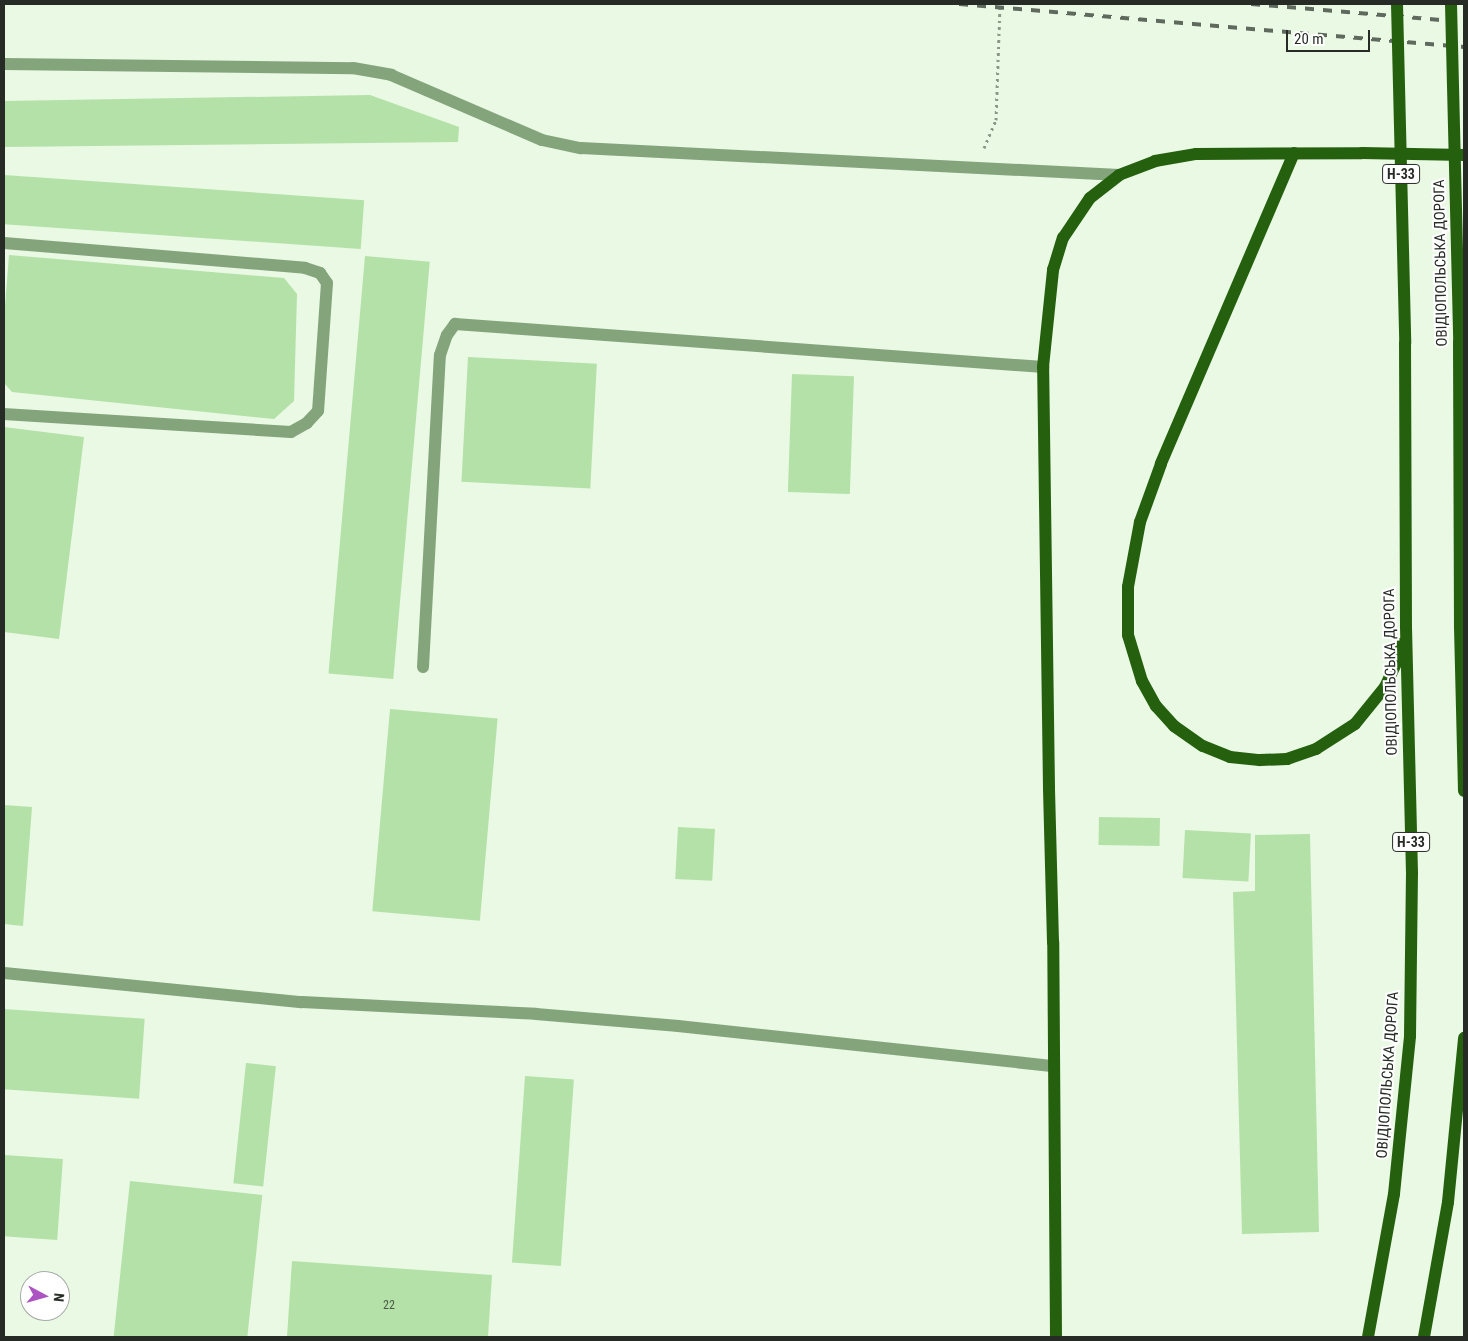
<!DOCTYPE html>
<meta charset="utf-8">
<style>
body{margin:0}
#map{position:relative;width:1468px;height:1341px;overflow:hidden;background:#e9f9e4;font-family:"Roboto Condensed",sans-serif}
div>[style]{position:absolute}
.building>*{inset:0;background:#b4e1a8;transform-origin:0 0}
.path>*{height:3px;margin-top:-1.5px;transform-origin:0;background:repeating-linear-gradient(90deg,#8c9788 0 2.5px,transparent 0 6.5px)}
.service>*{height:12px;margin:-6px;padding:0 6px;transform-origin:6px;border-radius:6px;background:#84a47c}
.primary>*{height:12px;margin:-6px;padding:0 6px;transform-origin:6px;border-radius:6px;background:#25600e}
.rail>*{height:4px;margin-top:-2px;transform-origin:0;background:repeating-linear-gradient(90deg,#60695e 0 9px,transparent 0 18px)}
.primary-bridge>*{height:12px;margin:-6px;padding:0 6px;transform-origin:6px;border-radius:6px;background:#25600e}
span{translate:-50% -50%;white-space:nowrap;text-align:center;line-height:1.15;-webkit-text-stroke:4px #fff;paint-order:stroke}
.number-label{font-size:12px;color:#4a5946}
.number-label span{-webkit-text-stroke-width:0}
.shield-label span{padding:1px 4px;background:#fff;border:1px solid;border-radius:4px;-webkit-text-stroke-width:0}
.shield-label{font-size:14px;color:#262c25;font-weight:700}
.street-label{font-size:15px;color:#262c25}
.frame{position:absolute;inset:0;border:5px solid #262c25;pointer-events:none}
.north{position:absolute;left:20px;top:1271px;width:50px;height:50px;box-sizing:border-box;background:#fff;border:1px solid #a8aba8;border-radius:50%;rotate:96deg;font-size:14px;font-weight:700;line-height:20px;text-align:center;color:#262c25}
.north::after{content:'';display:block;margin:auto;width:18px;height:22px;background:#ab54c2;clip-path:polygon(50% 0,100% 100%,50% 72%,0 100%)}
.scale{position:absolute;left:1286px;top:30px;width:84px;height:22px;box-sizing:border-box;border:2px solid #262c25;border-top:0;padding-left:6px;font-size:15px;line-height:18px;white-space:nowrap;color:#262c25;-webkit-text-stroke:4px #fff;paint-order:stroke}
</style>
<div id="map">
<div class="building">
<i style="clip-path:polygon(370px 95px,459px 127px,458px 142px,4px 147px,4px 101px)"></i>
<i style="left:4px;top:175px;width:361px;height:49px;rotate:4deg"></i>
<i style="clip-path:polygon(9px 255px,284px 278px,297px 294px,294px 401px,274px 419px,12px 392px,4px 383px,4px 319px)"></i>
<i style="left:365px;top:256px;width:65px;height:419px;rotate:5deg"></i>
<i style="left:468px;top:357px;width:129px;height:125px;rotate:3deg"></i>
<i style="left:792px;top:374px;width:62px;height:118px;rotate:2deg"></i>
<i style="clip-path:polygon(4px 427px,84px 437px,59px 639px,4px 632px)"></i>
<i style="left:390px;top:709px;width:108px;height:203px;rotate:5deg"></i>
<i style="clip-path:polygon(4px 805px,32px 807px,23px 926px,4px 924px)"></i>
<i style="left:1099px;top:817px;width:61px;height:28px;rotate:1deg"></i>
<i style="left:678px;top:827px;width:37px;height:52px;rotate:3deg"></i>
<i style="left:1185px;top:830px;width:66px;height:48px;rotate:3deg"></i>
<i style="clip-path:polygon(1310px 834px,1319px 1232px,1242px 1234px,1233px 892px,1255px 891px,1255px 835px)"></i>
<i style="left:4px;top:1009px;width:141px;height:80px;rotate:4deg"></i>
<i style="left:246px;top:1063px;width:30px;height:121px;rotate:6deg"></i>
<i style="left:525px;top:1076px;width:49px;height:187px;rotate:4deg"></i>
<i style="left:4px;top:1155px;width:59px;height:81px;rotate:4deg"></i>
<i style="left:130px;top:1181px;width:133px;height:157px;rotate:6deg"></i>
<i style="clip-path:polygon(292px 1261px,492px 1275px,488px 1337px,287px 1337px)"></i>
</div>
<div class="path">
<i style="left:984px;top:148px;width:30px;rotate:-67deg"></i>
<i style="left:996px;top:120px;width:116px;rotate:-88deg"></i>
</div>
<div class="service">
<i style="left:4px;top:64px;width:349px;rotate:0.7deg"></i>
<i style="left:353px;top:68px;width:39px;rotate:10deg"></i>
<i style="left:391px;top:75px;width:164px;rotate:23.3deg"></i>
<i style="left:542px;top:140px;width:40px;rotate:12deg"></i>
<i style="left:581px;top:148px;width:539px;rotate:2.87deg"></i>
<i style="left:4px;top:243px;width:302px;rotate:4.7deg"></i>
<i style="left:305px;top:268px;width:16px;rotate:18deg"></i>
<i style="left:320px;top:273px;width:12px;rotate:55deg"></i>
<i style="left:327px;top:283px;width:128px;rotate:94deg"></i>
<i style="left:318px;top:411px;width:16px;rotate:133deg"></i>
<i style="left:307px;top:423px;width:18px;rotate:151deg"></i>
<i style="left:291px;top:432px;width:288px;rotate:-176.4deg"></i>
<i style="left:423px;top:667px;width:312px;rotate:-86.9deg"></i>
<i style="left:440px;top:355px;width:21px;rotate:-71deg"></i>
<i style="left:447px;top:335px;width:14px;rotate:-54deg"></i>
<i style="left:455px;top:324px;width:590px;rotate:4.18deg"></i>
<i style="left:4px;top:973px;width:299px;rotate:5.6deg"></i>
<i style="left:302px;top:1002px;width:234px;rotate:2.9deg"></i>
<i style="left:536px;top:1014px;width:143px;rotate:4.8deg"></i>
<i style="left:678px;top:1026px;width:378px;rotate:6.1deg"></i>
</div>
<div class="primary">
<i style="left:1294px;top:153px;width:338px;rotate:113.2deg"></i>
<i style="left:1161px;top:464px;width:62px;rotate:109.9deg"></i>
<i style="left:1140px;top:522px;width:66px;rotate:100.5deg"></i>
<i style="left:1128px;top:587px;width:48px;rotate:90deg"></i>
<i style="left:1128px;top:635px;width:48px;rotate:73.1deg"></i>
<i style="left:1142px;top:681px;width:29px;rotate:61deg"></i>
<i style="left:1156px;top:706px;width:27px;rotate:48deg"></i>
<i style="left:1174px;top:726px;width:35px;rotate:35deg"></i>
<i style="left:1203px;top:746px;width:29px;rotate:22deg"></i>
<i style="left:1230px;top:757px;width:30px;rotate:6deg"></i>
<i style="left:1260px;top:760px;width:27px;rotate:-2deg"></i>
<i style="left:1287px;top:759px;width:31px;rotate:-19deg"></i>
<i style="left:1316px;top:749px;width:46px;rotate:-32.7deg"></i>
<i style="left:1355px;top:724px;width:48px;rotate:-51deg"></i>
<i style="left:1385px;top:687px;width:31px;rotate:-65deg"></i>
<i style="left:1398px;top:659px;width:16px;rotate:-75deg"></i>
<i style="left:1459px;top:342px;width:285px;rotate:89.8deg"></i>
<i style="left:1460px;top:627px;width:164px;rotate:88.6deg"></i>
<i style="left:1056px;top:1337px;width:395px;rotate:-90.4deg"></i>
<i style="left:1053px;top:942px;width:154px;rotate:-91.5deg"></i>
<i style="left:1049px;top:788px;width:421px;rotate:-90.8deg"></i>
<i style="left:1043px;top:367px;width:98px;rotate:-84.1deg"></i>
<i style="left:1053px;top:270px;width:34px;rotate:-73deg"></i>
<i style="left:1063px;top:238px;width:48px;rotate:-56deg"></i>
<i style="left:1090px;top:198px;width:37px;rotate:-38deg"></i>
<i style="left:1119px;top:175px;width:39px;rotate:-21deg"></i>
<i style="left:1155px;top:161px;width:42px;rotate:-9.7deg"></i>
<i style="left:1196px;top:154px;width:166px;rotate:-0.3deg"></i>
<i style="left:1362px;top:153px;width:102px;rotate:1.1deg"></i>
<i style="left:1368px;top:1337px;width:145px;rotate:-79.7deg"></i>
<i style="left:1394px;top:1194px;width:159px;rotate:-84.2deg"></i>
<i style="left:1410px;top:1036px;width:163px;rotate:-89.3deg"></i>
<i style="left:1412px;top:873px;width:246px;rotate:-91.4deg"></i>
<i style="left:1406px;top:627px;width:284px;rotate:-90.2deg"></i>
<i style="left:1424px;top:1337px;width:137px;rotate:-79.9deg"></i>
<i style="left:1448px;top:1202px;width:165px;rotate:-84.4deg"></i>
</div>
<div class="rail">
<i style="left:959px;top:4px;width:507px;rotate:4.87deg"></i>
<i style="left:1251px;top:4px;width:214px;rotate:4.8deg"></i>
</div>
<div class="primary-bridge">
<i style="left:1397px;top:4px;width:339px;rotate:88.6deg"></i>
<i style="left:1451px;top:4px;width:338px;rotate:88.6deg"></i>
</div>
<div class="number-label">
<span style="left:389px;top:1306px">22</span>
</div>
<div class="shield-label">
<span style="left:1401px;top:174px">Н-33</span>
<span style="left:1411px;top:842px">Н-33</span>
</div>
<div class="street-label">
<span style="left:1441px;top:263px;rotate:-91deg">ОВІДІОПОЛЬСЬКА ДОРОГА</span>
<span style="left:1391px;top:672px;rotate:-91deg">ОВІДІОПОЛЬСЬКА ДОРОГА</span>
<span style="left:1388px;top:1075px;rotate:-86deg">ОВІДІОПОЛЬСЬКА ДОРОГА</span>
</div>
<div class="frame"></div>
<div class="north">N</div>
<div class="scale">20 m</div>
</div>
